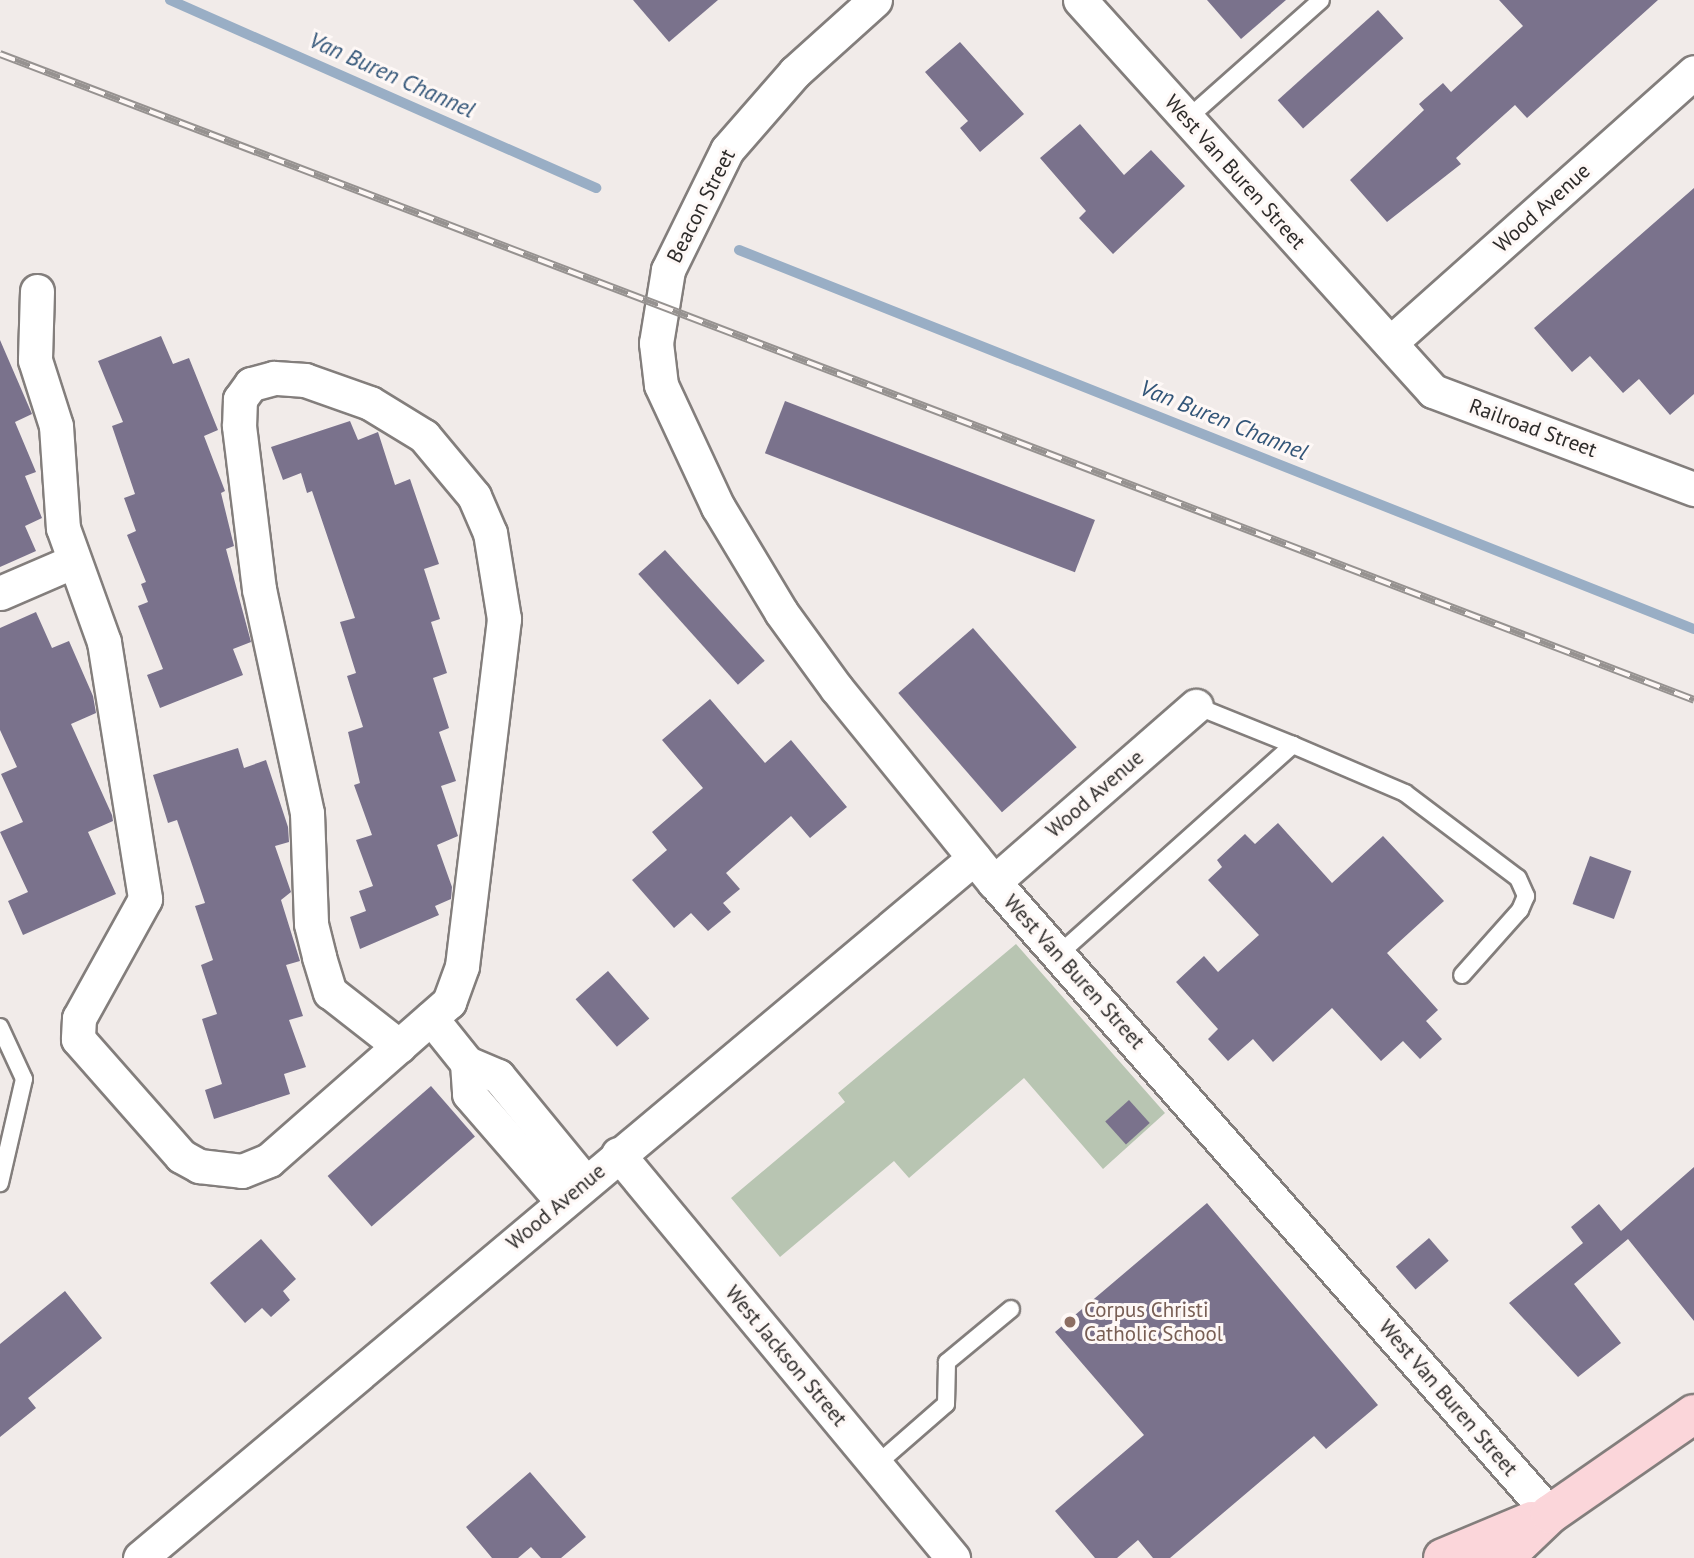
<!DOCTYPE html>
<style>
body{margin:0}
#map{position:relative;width:1694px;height:1558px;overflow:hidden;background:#f1ebe9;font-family:"PT Sans",sans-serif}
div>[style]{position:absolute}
.green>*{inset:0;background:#b8c5b2}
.stream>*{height:10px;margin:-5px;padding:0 5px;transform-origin:5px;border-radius:5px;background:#99aec5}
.building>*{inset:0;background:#7a728c;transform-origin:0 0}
.roads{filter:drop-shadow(2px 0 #837e7c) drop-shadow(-2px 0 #837e7c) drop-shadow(0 2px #837e7c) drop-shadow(0 -2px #837e7c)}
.service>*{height:16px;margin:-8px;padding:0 8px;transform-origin:8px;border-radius:8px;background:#fff}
.minor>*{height:33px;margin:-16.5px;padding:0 16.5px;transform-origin:16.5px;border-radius:16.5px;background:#fff}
.secondary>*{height:38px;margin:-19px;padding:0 19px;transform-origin:19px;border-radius:19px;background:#fbd6da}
.rail>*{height:8px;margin-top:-4px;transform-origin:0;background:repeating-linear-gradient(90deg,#fef8f6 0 16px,#969290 0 32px);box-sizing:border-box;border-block:2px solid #969290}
.dots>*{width:19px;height:19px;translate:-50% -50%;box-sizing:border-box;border:4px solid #fef8f6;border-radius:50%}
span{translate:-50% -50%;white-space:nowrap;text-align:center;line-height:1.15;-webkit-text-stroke:6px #fef8f6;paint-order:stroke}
.street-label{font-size:21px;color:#2d2b2a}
.education-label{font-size:21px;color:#785e54}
.left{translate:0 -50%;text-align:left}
.water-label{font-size:23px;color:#325578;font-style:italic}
</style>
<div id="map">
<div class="green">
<i style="clip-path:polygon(1016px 944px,1165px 1113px,1103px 1169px,1024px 1078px,909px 1178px,894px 1161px,780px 1257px,731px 1198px,845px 1102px,838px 1093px)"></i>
</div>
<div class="stream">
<i style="left:170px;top:0;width:466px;rotate:23.8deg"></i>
<i style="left:739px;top:250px;width:1027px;rotate:21.65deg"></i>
</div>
<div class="building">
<i style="clip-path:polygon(633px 0,718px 0,669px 42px)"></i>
<i style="clip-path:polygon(1207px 0,1286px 0,1241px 39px)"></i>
<i style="clip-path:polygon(1499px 0,1658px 0,1527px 118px,1515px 105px,1456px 158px,1461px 164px,1387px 222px,1350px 180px,1424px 110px,1419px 104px,1443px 83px,1451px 92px,1523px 26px)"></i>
<i style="left:1378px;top:10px;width:38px;height:135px;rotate:48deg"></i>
<i style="clip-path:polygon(960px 42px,1024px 114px,980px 152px,960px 128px,968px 121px,925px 72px)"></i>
<i style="clip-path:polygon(1080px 124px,1124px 175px,1151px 150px,1185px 186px,1113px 254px,1079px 218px,1086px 211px,1040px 158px)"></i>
<i style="clip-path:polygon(1694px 188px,1694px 394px,1670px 415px,1639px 379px,1623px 393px,1590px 356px,1572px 372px,1534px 328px)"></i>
<i style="clip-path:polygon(161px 336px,173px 364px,189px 358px,218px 430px,204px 436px,225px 491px,221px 493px,234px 546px,226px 549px,251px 642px,233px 649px,243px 675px,160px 708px,147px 675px,163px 669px,138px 606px,148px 602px,141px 584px,146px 582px,127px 535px,136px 531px,124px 498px,135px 494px,112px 426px,123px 422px,98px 361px)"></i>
<i style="clip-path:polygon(0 340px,32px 414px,15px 422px,36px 472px,25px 476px,42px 518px,25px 526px,36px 551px,0 567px)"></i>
<i style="left:785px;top:401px;width:332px;height:56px;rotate:21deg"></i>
<i style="clip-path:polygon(350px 421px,358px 440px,378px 432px,395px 485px,410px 479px,439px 564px,424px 569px,440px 619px,431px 622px,447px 673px,433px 678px,449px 728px,439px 732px,456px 781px,441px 786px,458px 836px,437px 845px,452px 887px,451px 899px,435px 906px,439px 915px,360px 949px,350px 917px,366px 911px,359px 891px,373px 886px,356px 840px,372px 835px,354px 785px,360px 783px,348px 732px,363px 727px,347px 676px,356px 673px,340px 622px,355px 618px,312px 491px,307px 493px,301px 473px,283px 480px,271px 447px)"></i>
<i style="left:665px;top:550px;width:149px;height:36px;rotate:48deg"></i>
<i style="clip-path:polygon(36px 612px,52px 648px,69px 641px,93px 696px,96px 713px,71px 724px,112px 815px,113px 821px,88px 832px,116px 894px,23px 935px,8px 901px,28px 892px,0 832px,23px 822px,1px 774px,17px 767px,0 730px,0 628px)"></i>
<i style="left:973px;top:628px;width:158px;height:99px;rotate:49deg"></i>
<i style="clip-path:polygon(710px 699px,765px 763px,791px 740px,847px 807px,810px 838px,791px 816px,726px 873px,740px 889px,723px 903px,731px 912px,708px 931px,691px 913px,674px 928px,632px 880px,667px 850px,652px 832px,703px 788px,662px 740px)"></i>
<i style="clip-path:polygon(238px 748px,244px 768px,266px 760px,288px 827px,289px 842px,275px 846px,291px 892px,281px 900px,300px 961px,286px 965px,303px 1016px,289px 1020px,306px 1067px,284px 1074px,290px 1094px,214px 1119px,205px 1090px,222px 1084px,202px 1019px,217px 1014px,201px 965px,213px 960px,195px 906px,205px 903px,177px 820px,168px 823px,153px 775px)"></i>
<i style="clip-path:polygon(1278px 823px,1332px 883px,1383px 836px,1444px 901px,1387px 953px,1438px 1010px,1426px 1021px,1442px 1039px,1420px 1059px,1403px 1041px,1381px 1061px,1332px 1008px,1273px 1062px,1253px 1039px,1228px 1061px,1208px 1039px,1218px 1029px,1176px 982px,1204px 956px,1218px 972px,1259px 935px,1208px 880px,1222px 867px,1217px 860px,1245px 834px,1255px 844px)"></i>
<i style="left:1590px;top:856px;width:44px;height:51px;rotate:20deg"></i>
<i style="left:608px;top:971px;width:63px;height:43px;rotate:49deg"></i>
<i style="left:431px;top:1086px;width:67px;height:137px;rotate:49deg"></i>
<i style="left:1129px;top:1100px;width:31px;height:32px;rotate:48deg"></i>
<i style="clip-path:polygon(1694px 1167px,1694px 1321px,1628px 1239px,1574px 1284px,1621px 1343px,1578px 1377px,1509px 1303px,1583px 1243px,1571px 1227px,1599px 1204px,1621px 1231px)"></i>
<i style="clip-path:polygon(1207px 1203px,1378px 1405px,1326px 1449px,1314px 1436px,1170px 1558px,1153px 1558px,1138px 1540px,1117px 1558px,1095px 1558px,1055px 1511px,1144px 1435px,1055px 1332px)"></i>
<i style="left:1429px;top:1238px;width:30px;height:44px;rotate:49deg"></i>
<i style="clip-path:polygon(261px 1239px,296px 1279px,283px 1291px,290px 1300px,271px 1317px,262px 1308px,245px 1323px,210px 1283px)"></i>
<i style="clip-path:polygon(65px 1291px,102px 1338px,28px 1398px,36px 1408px,0 1437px,0 1344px)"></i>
<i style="clip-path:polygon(530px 1472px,586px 1537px,561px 1558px,541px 1558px,531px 1547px,518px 1558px,492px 1558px,466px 1527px)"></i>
</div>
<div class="roads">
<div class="service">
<i style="left:1187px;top:119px;width:179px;rotate:-41.6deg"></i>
<i style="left:1196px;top:706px;width:105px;rotate:21.9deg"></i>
<i style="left:1059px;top:954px;width:314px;rotate:-41.8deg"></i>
<i style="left:1293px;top:745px;width:122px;rotate:23.2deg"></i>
<i style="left:1405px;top:793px;width:141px;rotate:37deg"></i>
<i style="left:1518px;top:878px;width:20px;rotate:66deg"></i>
<i style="left:1526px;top:896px;width:15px;rotate:113deg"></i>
<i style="left:1520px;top:910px;width:87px;rotate:131.7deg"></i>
<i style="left:0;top:1027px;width:57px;rotate:65.2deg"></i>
<i style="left:24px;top:1079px;width:107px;rotate:103deg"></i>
<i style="left:876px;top:1465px;width:93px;rotate:-41.1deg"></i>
<i style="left:946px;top:1404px;width:42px;rotate:-88.6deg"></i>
<i style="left:947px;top:1362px;width:83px;rotate:-39.6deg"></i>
</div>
<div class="minor">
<i style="left:875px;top:0;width:108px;rotate:138deg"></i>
<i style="left:795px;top:72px;width:103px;rotate:131.1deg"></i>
<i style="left:727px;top:150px;width:134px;rotate:116.2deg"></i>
<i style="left:668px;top:270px;width:74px;rotate:99.3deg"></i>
<i style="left:656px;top:343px;width:42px;rotate:83.2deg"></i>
<i style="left:661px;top:385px;width:135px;rotate:65deg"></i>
<i style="left:718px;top:507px;width:122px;rotate:59deg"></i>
<i style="left:781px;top:612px;width:95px;rotate:54deg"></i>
<i style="left:837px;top:689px;width:249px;rotate:50.9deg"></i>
<i style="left:994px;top:882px;width:842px;rotate:48.66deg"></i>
<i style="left:1080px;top:0;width:527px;rotate:47.92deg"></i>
<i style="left:1433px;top:391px;width:279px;rotate:20.6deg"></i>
<i style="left:37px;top:291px;width:69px;rotate:91.7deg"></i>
<i style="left:35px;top:360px;width:69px;rotate:72.3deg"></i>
<i style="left:56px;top:426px;width:102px;rotate:86.1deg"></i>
<i style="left:63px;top:528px;width:121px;rotate:70.2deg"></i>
<i style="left:104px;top:642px;width:260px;rotate:80.9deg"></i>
<i style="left:145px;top:899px;width:136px;rotate:119deg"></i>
<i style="left:79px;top:1018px;width:21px;rotate:93deg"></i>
<i style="left:78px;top:1039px;width:156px;rotate:48.6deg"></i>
<i style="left:181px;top:1156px;width:21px;rotate:29deg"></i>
<i style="left:199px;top:1166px;width:43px;rotate:6.6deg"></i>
<i style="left:242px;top:1171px;width:29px;rotate:-22deg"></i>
<i style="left:269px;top:1160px;width:240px;rotate:-41.3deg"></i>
<i style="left:449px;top:1002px;width:38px;rotate:-70deg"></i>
<i style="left:462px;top:966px;width:350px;rotate:-83.1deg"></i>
<i style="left:504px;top:619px;width:87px;rotate:-99.2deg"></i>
<i style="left:490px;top:533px;width:40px;rotate:-113.4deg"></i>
<i style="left:474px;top:496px;width:78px;rotate:-129.8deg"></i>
<i style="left:424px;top:436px;width:63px;rotate:-148.6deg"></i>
<i style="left:370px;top:403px;width:69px;rotate:-160.5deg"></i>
<i style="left:305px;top:380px;width:31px;rotate:-176deg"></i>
<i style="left:274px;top:378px;width:24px;rotate:165deg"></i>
<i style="left:251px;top:384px;width:19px;rotate:126deg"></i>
<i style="left:240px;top:399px;width:27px;rotate:92deg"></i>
<i style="left:239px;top:426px;width:164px;rotate:83deg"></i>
<i style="left:259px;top:589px;width:229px;rotate:77.9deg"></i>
<i style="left:307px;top:813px;width:111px;rotate:87.9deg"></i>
<i style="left:311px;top:924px;width:34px;rotate:76deg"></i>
<i style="left:319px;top:957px;width:37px;rotate:73deg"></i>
<i style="left:330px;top:992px;width:88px;rotate:38deg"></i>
<i style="left:1390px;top:343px;width:407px;rotate:-41.7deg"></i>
<i style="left:0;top:593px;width:78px;rotate:-23.3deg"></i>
<i style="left:994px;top:882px;width:268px;rotate:-41.1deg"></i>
<i style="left:431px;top:1018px;width:58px;rotate:51.3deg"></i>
<i style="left:467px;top:1063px;width:34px;rotate:23deg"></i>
<i style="left:498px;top:1076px;width:137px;rotate:50.6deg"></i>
<i style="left:467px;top:1063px;width:31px;rotate:86deg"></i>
<i style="left:469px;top:1094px;width:142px;rotate:49deg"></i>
<i style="left:618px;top:1154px;width:525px;rotate:50.33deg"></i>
<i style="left:140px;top:1558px;width:1089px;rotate:-40.01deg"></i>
</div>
<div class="secondary">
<i style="left:1443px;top:1558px;width:96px;rotate:-22.6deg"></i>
<i style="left:1504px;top:1558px;width:64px;rotate:-43.7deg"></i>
<i style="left:1550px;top:1514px;width:175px;rotate:-34.8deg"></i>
</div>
</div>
<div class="rail">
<i style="left:0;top:54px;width:1813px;rotate:20.87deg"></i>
</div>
<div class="dots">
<i style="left:1070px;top:1322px;background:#8d6e63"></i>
</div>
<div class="street-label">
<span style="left:1235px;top:172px;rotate:48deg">West Van Buren Street</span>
<span style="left:701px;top:206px;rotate:-63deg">Beacon Street</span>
<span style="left:1542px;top:208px;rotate:-42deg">Wood Avenue</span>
<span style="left:1533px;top:428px;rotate:20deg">Railroad Street</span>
<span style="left:1095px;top:794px;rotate:-41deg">Wood Avenue</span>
<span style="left:1074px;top:972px;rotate:48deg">West Van Buren Street</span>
<span style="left:556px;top:1207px;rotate:-40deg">Wood Avenue</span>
<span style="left:786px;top:1356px;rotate:50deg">West Jackson Street</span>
<span style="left:1448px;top:1398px;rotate:49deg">West Van Buren Street</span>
</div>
<div class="education-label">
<span class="left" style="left:1084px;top:1322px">Corpus Christi<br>Catholic School</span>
</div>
<div class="water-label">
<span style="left:392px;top:75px;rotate:24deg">Van Buren Channel</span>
<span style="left:1224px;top:420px;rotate:22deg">Van Buren Channel</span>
</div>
</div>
